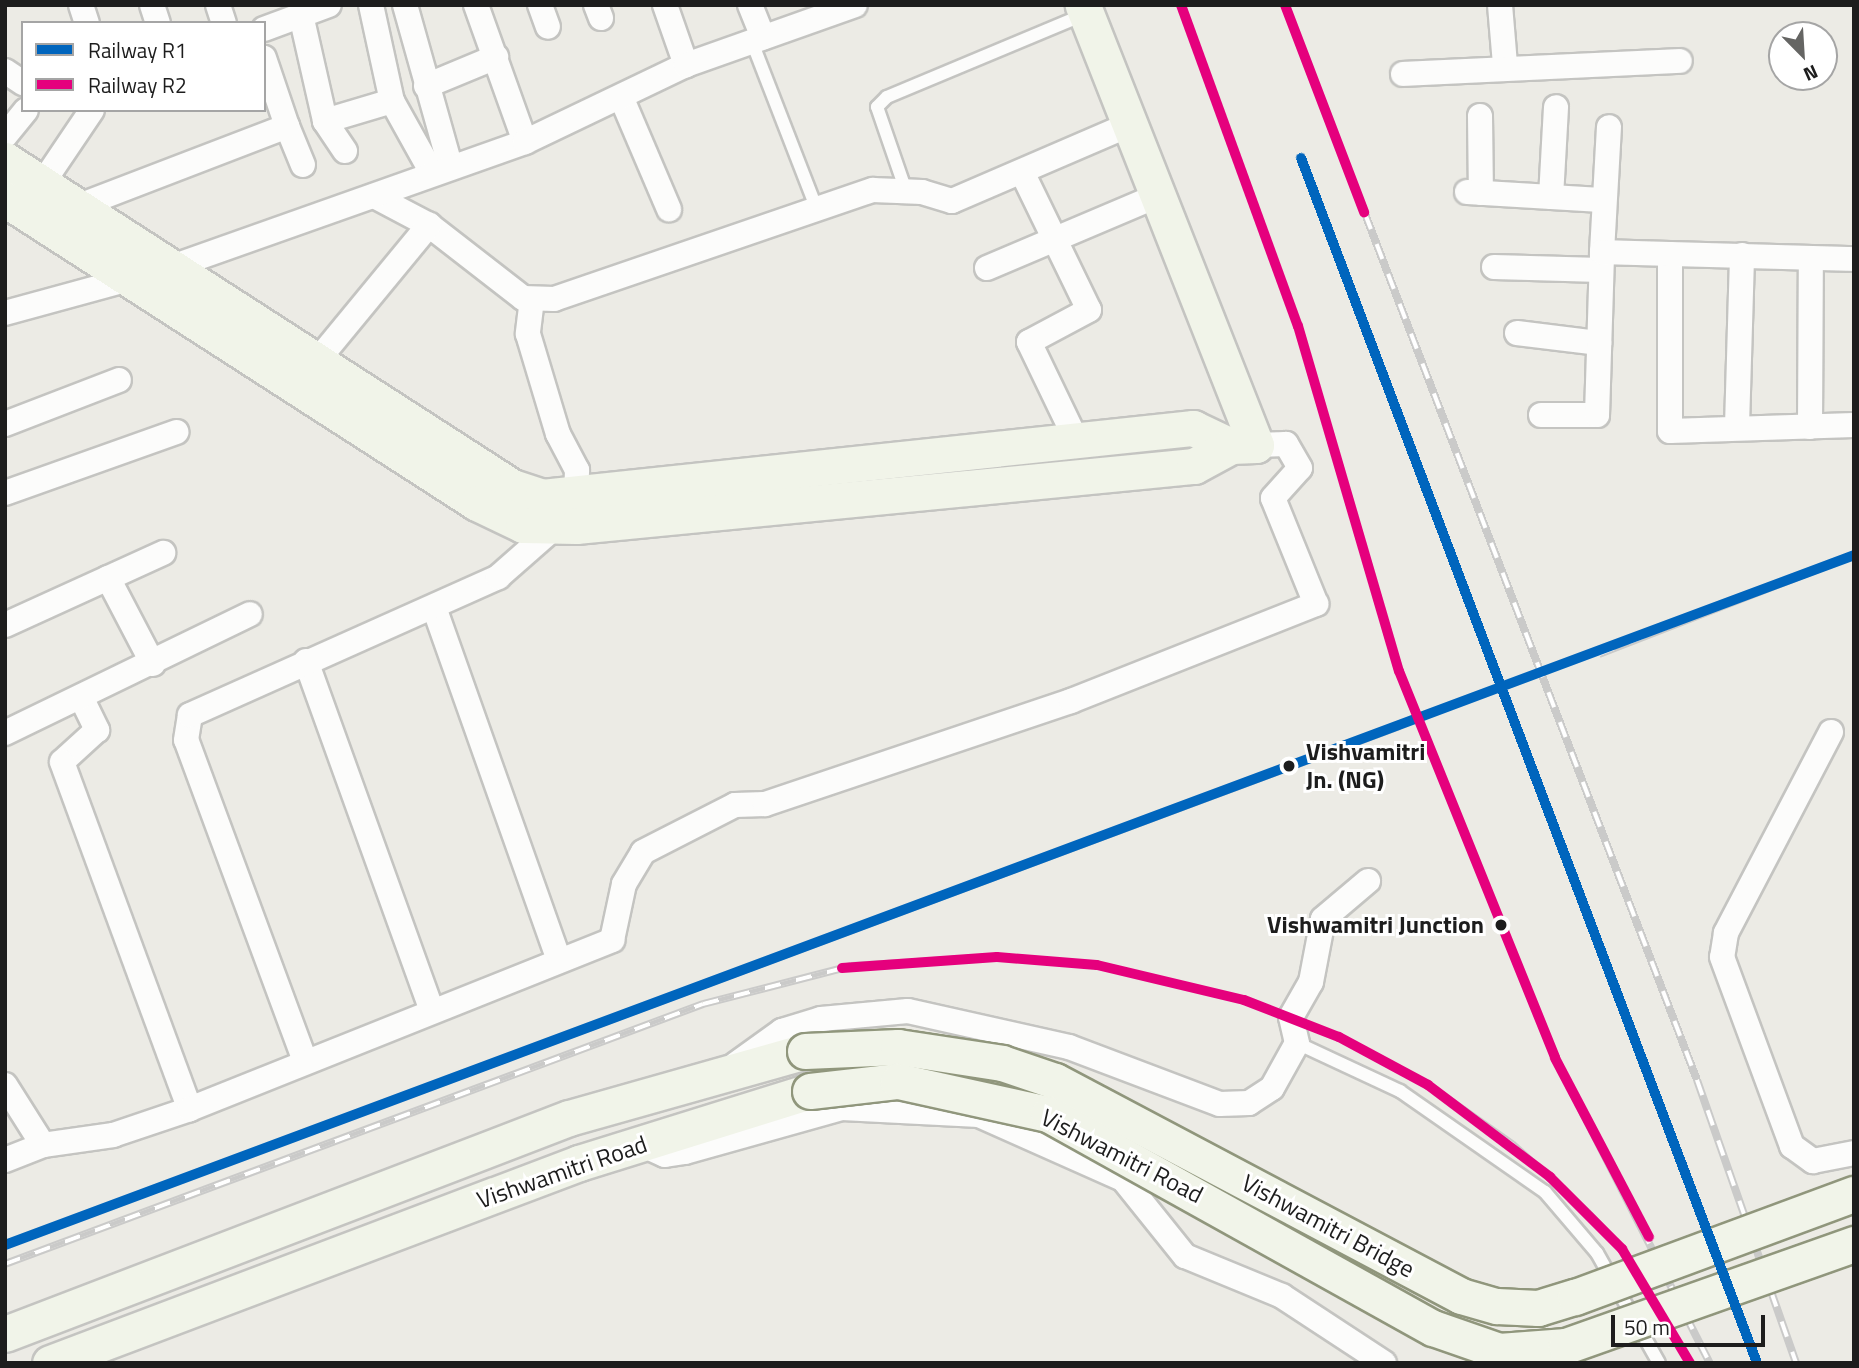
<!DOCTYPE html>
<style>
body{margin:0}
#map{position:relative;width:1859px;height:1368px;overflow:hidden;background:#ecebe5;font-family:"Titillium Web",sans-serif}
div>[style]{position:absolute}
.roads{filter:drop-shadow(2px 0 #c4c4c1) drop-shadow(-2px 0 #c4c4c1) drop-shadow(0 2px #c4c4c1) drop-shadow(0 -2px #c4c4c1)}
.lane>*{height:12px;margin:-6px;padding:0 6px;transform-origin:6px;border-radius:6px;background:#fcfcfb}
.street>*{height:24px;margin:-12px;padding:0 12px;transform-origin:12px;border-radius:12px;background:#fcfcfb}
.secondary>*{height:35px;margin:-17.5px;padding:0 17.5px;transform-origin:17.5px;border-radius:17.5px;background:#f1f4e9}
.rail>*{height:8px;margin-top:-4px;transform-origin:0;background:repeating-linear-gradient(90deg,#fff 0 16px,#cacac9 0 32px);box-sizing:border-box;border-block:2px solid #cacac9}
.bridges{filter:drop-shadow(2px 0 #90967c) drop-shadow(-2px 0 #90967c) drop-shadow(0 2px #90967c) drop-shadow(0 -2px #90967c)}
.secondary-bridge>*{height:35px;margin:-17.5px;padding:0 17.5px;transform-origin:17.5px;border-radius:17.5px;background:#f1f4e9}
.rail-1>*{height:10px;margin:-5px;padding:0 5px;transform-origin:5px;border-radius:5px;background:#0065bd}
.rail-2>*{height:10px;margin:-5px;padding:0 5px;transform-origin:5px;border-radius:5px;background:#e5007d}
.dots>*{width:19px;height:19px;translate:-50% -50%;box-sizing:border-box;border:4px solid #fff;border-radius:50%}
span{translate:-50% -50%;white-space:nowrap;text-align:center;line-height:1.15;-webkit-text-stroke:6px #fff;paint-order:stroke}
.stop-label{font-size:24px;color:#1d1d1d;font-weight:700}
.left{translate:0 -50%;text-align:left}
.right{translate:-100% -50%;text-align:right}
.street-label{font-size:24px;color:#1d1d1d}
.frame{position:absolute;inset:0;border:7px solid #1d1d1d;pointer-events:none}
.legend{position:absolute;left:21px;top:21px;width:245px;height:91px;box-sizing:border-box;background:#fff;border:2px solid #a5a5a5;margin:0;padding:9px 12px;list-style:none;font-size:21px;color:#1d1d1d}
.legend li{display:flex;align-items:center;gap:14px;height:35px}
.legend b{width:35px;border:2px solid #a5a5a5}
.north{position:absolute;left:1768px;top:21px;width:70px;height:70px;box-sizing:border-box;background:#fff;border:2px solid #a5a5a5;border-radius:50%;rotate:156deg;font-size:19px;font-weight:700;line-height:28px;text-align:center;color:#1d1d1d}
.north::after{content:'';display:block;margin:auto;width:24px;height:32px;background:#656563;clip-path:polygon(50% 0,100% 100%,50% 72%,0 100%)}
.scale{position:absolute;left:1611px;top:1315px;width:154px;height:32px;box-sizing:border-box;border:4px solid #1d1d1d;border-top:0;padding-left:9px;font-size:21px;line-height:24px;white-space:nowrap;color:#1d1d1d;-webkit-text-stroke:5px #fff;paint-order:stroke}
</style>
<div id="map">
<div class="roads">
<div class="lane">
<i style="left:752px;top:42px;width:180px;rotate:68.8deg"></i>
<i style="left:906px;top:191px;width:89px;rotate:-109deg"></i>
<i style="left:877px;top:107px;width:14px;rotate:-45deg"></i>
<i style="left:887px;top:97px;width:212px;rotate:-22.7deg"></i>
<i style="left:1297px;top:1043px;width:114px;rotate:25deg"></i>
<i style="left:1400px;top:1091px;width:177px;rotate:34.9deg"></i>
<i style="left:1545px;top:1192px;width:80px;rotate:49.6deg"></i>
<i style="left:1597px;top:1253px;width:126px;rotate:60.6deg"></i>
</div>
<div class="street">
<i style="left:81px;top:5px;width:19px;rotate:72deg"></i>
<i style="left:152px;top:5px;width:19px;rotate:72deg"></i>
<i style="left:218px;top:5px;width:19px;rotate:72deg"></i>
<i style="left:371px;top:5px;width:98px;rotate:77.7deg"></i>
<i style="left:392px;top:101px;width:82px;rotate:60.9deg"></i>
<i style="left:405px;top:5px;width:166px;rotate:74.3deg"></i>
<i style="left:476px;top:5px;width:145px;rotate:70.3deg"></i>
<i style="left:540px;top:5px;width:23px;rotate:70deg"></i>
<i style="left:596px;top:5px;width:14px;rotate:69deg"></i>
<i style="left:665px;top:5px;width:64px;rotate:70.7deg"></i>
<i style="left:750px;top:5px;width:35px;rotate:68deg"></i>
<i style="left:1500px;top:5px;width:59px;rotate:85.2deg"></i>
<i style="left:301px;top:15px;width:109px;rotate:77.2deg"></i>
<i style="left:264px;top:29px;width:69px;rotate:-20.3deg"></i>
<i style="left:5px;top:71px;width:22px;rotate:34deg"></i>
<i style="left:1403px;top:74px;width:277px;rotate:-2.7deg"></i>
<i style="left:426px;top:86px;width:76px;rotate:-22.5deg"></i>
<i style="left:622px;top:99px;width:120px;rotate:66.9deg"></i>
<i style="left:1480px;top:116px;width:77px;rotate:89.3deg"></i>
<i style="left:287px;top:126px;width:42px;rotate:67.7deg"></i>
<i style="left:5px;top:136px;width:33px;rotate:-51deg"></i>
<i style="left:345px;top:151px;width:36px;rotate:-124deg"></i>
<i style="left:325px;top:121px;width:70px;rotate:-16.6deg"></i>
<i style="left:1022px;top:172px;width:153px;rotate:64.1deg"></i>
<i style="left:1089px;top:310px;width:68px;rotate:151.9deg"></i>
<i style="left:1029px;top:342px;width:113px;rotate:64.3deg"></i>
<i style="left:42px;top:184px;width:89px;rotate:-56deg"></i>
<i style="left:1467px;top:192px;width:135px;rotate:3.4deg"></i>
<i style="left:374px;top:196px;width:62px;rotate:27.8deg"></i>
<i style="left:429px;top:225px;width:119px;rotate:37.8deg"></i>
<i style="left:523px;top:298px;width:31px;rotate:2deg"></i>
<i style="left:554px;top:299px;width:337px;rotate:-18.9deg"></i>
<i style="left:873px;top:190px;width:49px;rotate:2.3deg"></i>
<i style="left:922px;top:192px;width:31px;rotate:17deg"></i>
<i style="left:952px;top:201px;width:195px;rotate:-23.3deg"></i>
<i style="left:1551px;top:197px;width:90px;rotate:-86.8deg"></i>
<i style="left:79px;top:206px;width:223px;rotate:-21deg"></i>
<i style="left:287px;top:126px;width:72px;rotate:-108.7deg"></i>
<i style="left:1602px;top:252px;width:125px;rotate:-86.8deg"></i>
<i style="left:1670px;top:254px;width:177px;rotate:90deg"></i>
<i style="left:1670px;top:431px;width:184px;rotate:-1.9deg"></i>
<i style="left:1494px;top:267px;width:107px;rotate:1.6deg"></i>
<i style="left:987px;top:268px;width:187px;rotate:-23deg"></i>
<i style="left:532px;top:299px;width:35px;rotate:97deg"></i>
<i style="left:528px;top:334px;width:104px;rotate:73.3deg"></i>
<i style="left:558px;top:434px;width:41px;rotate:62.2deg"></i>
<i style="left:577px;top:470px;width:38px;rotate:92deg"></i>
<i style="left:5px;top:313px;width:170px;rotate:-15.3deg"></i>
<i style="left:169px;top:268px;width:378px;rotate:-19.5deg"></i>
<i style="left:525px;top:142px;width:178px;rotate:-25.6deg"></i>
<i style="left:686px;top:65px;width:179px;rotate:-19.5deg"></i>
<i style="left:1517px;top:333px;width:83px;rotate:7deg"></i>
<i style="left:316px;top:362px;width:178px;rotate:-50.5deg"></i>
<i style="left:1541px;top:415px;width:56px"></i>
<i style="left:1597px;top:415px;width:163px;rotate:-88.2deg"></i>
<i style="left:1602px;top:252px;width:252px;rotate:1.6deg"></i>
<i style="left:5px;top:424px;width:122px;rotate:-21.1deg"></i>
<i style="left:1737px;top:426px;width:171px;rotate:-88.3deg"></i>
<i style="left:1810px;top:427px;width:169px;rotate:-89.7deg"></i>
<i style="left:5px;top:493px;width:182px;rotate:-19.6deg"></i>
<i style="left:108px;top:578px;width:97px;rotate:62.4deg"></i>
<i style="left:435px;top:610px;width:372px;rotate:70.5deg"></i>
<i style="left:5px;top:625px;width:174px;rotate:-24.5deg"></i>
<i style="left:306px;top:661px;width:372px;rotate:70.2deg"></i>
<i style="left:81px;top:697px;width:37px;rotate:64deg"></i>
<i style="left:97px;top:730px;width:47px;rotate:137.6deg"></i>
<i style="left:62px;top:762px;width:370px;rotate:69.8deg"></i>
<i style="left:1831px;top:732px;width:227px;rotate:117.6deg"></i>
<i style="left:1726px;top:933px;width:24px;rotate:99deg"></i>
<i style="left:1722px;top:957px;width:202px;rotate:69.7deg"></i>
<i style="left:1792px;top:1146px;width:26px;rotate:36deg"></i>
<i style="left:1813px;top:1161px;width:42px;rotate:-11deg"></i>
<i style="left:5px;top:733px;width:272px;rotate:-25.9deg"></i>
<i style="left:305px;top:1061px;width:342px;rotate:-110.3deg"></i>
<i style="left:186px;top:740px;width:25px;rotate:-81deg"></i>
<i style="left:190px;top:715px;width:338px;rotate:-24.1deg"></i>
<i style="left:498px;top:577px;width:76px;rotate:-41.3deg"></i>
<i style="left:736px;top:1064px;width:57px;rotate:-35.7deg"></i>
<i style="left:782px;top:1031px;width:41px;rotate:-17.1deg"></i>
<i style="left:821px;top:1019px;width:87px;rotate:-5.3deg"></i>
<i style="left:908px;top:1011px;width:165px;rotate:12.6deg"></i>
<i style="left:1069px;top:1047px;width:161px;rotate:20.7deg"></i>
<i style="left:1220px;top:1104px;width:29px;rotate:-2deg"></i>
<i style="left:1249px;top:1103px;width:27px;rotate:-33deg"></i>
<i style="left:1272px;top:1088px;width:51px;rotate:-60.9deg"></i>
<i style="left:1297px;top:1043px;width:27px;rotate:-103deg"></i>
<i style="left:1291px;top:1017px;width:40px;rotate:-60.3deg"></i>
<i style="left:1311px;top:982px;width:64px;rotate:-79.2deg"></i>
<i style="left:1323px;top:919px;width:59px;rotate:-40.2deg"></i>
<i style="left:5px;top:1085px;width:71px;rotate:57.7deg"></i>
<i style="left:641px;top:1144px;width:26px;rotate:25deg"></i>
<i style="left:665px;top:1155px;width:20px;rotate:-9deg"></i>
<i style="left:685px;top:1152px;width:163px;rotate:-15.7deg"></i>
<i style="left:842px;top:1108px;width:137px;rotate:2.9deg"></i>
<i style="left:979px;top:1115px;width:158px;rotate:24deg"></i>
<i style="left:1123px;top:1179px;width:99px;rotate:51.2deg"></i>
<i style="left:1185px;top:1256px;width:105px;rotate:22.4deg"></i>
<i style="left:1282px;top:1296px;width:122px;rotate:33.3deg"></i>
<i style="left:5px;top:1160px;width:41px;rotate:-21.5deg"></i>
<i style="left:43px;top:1145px;width:71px;rotate:-8.1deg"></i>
<i style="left:113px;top:1135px;width:81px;rotate:-18.7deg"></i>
<i style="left:190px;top:1109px;width:455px;rotate:-21.8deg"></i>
<i style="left:612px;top:940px;width:57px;rotate:-77.9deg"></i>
<i style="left:624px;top:884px;width:37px;rotate:-59deg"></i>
<i style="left:643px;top:852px;width:103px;rotate:-27.1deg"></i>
<i style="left:735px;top:805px;width:30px;rotate:-2deg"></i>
<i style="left:765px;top:804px;width:323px;rotate:-18.6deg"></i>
<i style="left:1071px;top:701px;width:264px;rotate:-21.6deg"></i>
<i style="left:1316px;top:604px;width:114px;rotate:-112.1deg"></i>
<i style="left:1273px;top:498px;width:40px;rotate:-48deg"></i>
<i style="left:1300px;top:468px;width:28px;rotate:-120deg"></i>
<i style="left:1286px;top:444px;width:30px;rotate:178deg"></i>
</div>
<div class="secondary">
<i style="left:5px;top:160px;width:603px;rotate:32.82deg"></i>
<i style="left:512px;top:487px;width:32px;rotate:18deg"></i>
<i style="left:542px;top:497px;width:655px;rotate:-6.05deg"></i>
<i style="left:1193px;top:428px;width:42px;rotate:25.3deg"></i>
<i style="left:5px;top:199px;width:561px;rotate:32.78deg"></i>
<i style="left:477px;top:503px;width:51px;rotate:25.6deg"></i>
<i style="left:523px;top:525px;width:53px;rotate:1.1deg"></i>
<i style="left:576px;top:526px;width:621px;rotate:-5.55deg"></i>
<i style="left:1194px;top:466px;width:42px;rotate:-28.4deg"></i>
<i style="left:1231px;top:446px;width:25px;rotate:-2deg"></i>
<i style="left:1256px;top:445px;width:473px;rotate:-111.5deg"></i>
<i style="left:5px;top:1334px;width:604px;rotate:-20.96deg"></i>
<i style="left:569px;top:1118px;width:245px;rotate:-15.8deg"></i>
<i style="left:50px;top:1363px;width:566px;rotate:-20.71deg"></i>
<i style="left:579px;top:1163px;width:242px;rotate:-17.3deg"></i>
</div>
</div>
<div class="rail">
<i style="left:1181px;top:5px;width:342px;rotate:70deg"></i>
<i style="left:1298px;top:326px;width:359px;rotate:73.7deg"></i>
<i style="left:1399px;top:671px;width:417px;rotate:68deg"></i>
<i style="left:1555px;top:1058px;width:342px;rotate:63.1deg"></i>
<i style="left:1285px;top:5px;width:1151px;rotate:69.03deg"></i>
<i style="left:1697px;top:1080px;width:300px;rotate:70.7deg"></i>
<i style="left:1599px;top:654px;width:274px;rotate:-21.2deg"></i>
<i style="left:5px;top:1245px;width:1488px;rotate:-20.41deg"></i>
<i style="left:5px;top:1264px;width:745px;rotate:-20.43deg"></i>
<i style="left:703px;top:1004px;width:153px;rotate:-14.4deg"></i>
<i style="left:851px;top:966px;width:146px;rotate:-3.5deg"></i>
<i style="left:997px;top:957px;width:100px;rotate:4.6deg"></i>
<i style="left:1097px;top:965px;width:151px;rotate:13.4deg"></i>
<i style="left:1244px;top:1000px;width:102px;rotate:21.3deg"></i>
<i style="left:1339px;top:1037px;width:101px;rotate:28.3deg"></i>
<i style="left:1428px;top:1085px;width:103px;rotate:35.1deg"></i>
<i style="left:1512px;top:1144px;width:101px;rotate:42.2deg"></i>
<i style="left:1587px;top:1212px;width:51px;rotate:46.6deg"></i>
<i style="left:1622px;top:1249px;width:133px;rotate:59.2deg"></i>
</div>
<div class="bridges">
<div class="secondary-bridge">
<i style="left:805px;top:1051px;width:93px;rotate:-2.5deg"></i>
<i style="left:898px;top:1047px;width:105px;rotate:8.7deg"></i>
<i style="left:1002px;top:1063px;width:56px;rotate:18.8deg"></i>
<i style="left:1055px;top:1081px;width:459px;rotate:27.9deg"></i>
<i style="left:1461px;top:1296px;width:37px;rotate:16deg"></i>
<i style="left:1497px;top:1306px;width:41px;rotate:2.8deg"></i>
<i style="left:1538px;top:1308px;width:39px;rotate:-17deg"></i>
<i style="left:1575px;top:1297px;width:297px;rotate:-20.3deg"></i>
<i style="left:810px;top:1091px;width:89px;rotate:-6.5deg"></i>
<i style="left:898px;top:1081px;width:154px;rotate:12.4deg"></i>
<i style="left:1048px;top:1114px;width:440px;rotate:29.1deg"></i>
<i style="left:1433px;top:1328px;width:70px;rotate:19.2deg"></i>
<i style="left:1499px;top:1351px;width:67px;rotate:-4.3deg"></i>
<i style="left:1566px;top:1346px;width:306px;rotate:-19.5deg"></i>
</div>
</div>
<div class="rail-1">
<i style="left:1301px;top:158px;width:1288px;rotate:69.27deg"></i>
<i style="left:5px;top:1245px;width:1974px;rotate:-20.46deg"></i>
</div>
<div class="rail-2">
<i style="left:1181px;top:5px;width:342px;rotate:70deg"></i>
<i style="left:1298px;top:326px;width:359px;rotate:73.7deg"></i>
<i style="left:1399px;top:671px;width:417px;rotate:68deg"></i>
<i style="left:1555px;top:1058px;width:202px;rotate:62.3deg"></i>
<i style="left:1285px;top:5px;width:222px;rotate:69.1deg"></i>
<i style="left:842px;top:968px;width:155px;rotate:-4.1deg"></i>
<i style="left:997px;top:957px;width:100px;rotate:4.6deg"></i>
<i style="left:1097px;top:965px;width:151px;rotate:13.4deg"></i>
<i style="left:1244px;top:1000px;width:102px;rotate:21.3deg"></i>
<i style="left:1339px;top:1037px;width:101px;rotate:28.3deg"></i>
<i style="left:1428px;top:1085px;width:153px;rotate:37deg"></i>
<i style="left:1550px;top:1177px;width:102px;rotate:45deg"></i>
<i style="left:1622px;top:1249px;width:133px;rotate:59.2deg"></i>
</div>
<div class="dots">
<i style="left:1289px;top:766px;background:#1d1d1d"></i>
<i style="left:1501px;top:925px;background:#1d1d1d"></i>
</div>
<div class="stop-label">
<span class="left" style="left:1306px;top:766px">Vishvamitri<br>Jn. (NG)</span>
<span class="right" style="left:1484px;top:925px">Vishwamitri Junction</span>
</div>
<div class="street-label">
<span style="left:1122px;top:1156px;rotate:27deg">Vishwamitri Road</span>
<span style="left:562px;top:1172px;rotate:-19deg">Vishwamitri Road</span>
<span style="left:1328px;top:1226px;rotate:28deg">Vishwamitri Bridge</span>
</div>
<div class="frame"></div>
<ul class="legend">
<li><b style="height:9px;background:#0065bd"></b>Railway R1</li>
<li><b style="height:9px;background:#e5007d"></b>Railway R2</li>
</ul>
<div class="north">N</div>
<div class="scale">50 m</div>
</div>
